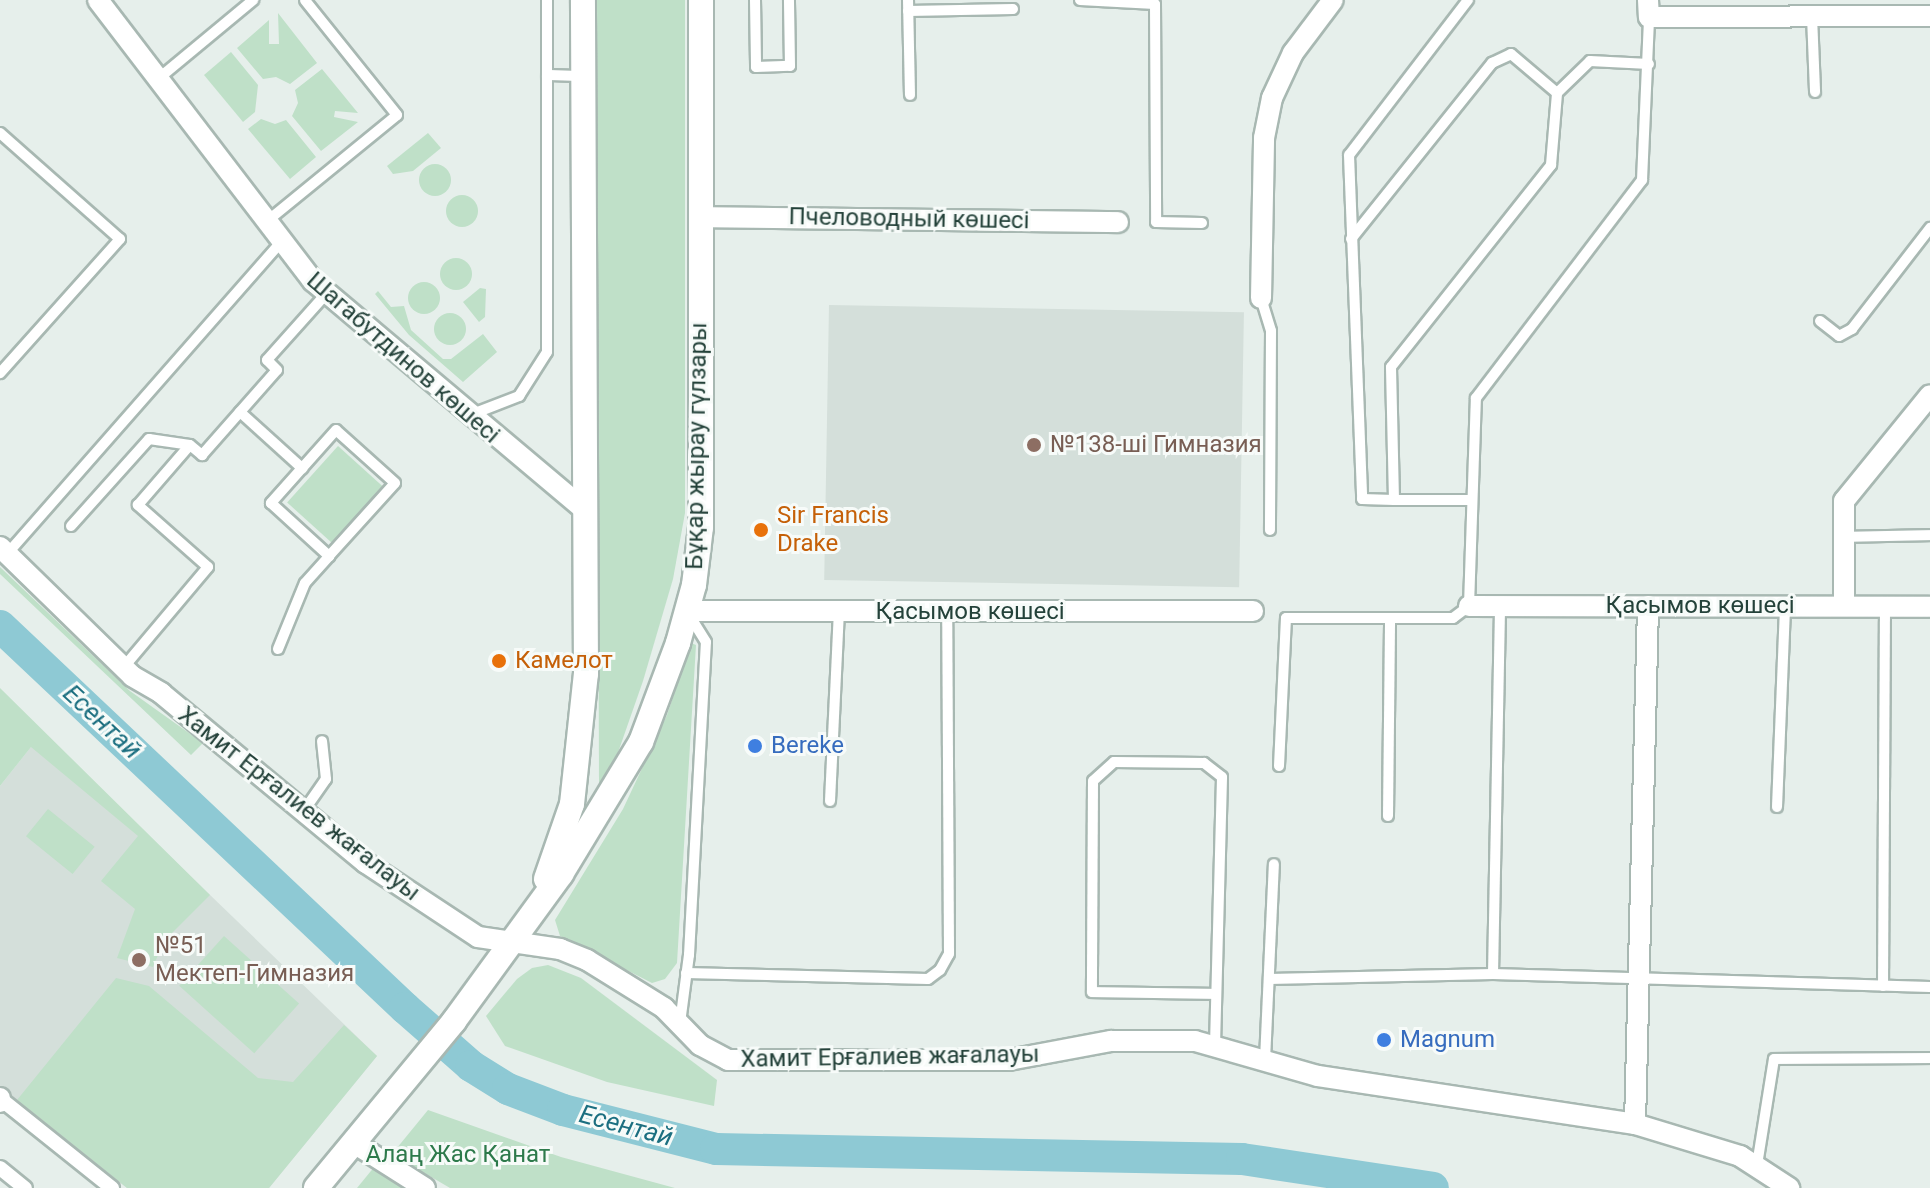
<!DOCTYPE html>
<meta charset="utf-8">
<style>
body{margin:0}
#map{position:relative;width:1930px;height:1188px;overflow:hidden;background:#e6efeb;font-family:Roboto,sans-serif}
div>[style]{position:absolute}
.built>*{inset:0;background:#d4dfda;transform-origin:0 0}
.green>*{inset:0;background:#bfe0c8;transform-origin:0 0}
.round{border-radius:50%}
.river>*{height:32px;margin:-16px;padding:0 16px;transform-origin:16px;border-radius:16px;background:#8ec9d4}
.roads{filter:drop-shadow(2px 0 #a8b8b2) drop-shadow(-2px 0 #a8b8b2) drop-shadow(0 2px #a8b8b2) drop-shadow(0 -2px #a8b8b2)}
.service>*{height:10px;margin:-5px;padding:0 5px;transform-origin:5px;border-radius:5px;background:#fff}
.pedestrian>*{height:14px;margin:-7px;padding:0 7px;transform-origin:7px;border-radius:7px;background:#fff}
.minor>*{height:20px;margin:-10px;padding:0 10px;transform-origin:10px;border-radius:10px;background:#fff}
.tertiary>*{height:24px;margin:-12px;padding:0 12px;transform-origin:12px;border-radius:12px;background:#fff}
.dots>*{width:22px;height:22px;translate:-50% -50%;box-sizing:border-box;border:4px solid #f7fbf9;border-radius:50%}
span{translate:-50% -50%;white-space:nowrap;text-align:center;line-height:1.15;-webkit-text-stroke:6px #f7fbf9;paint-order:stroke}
.street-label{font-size:24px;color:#24423a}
.education-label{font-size:24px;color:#785e54}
.left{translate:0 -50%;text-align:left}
.food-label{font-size:24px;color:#c56008}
.shop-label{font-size:24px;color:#366cbe}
.park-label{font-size:24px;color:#2d7a4b}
.water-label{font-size:26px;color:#1c6f80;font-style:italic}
</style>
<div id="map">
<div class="built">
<i style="left:829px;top:305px;width:415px;height:275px;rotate:1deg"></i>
<i style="clip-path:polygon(42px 733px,377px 1056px,269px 1188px,127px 1188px,0 1087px,0 786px)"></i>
</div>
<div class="green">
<i style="clip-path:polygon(597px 0,685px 0,685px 513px,673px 579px,643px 681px,607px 784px,599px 788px)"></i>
<i style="clip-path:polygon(278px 13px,317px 63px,290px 84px,276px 77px,263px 79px,237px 48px,269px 20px,269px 44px,279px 44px)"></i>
<i style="clip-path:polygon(231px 52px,258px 85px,255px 112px,243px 122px,204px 75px)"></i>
<i style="clip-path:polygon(322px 69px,358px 113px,335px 111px,334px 117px,358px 122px,321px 151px,292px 116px,298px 103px,295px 90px)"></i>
<i style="clip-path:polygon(261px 119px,275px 124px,286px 120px,316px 157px,290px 179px,248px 129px)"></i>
<i style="clip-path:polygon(428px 133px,441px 148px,413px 171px,393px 174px,387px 166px)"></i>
<i class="round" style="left:419px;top:164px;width:32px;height:32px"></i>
<i class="round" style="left:446px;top:195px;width:32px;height:32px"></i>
<i class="round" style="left:440px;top:258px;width:32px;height:32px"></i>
<i class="round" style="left:408px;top:282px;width:32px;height:32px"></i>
<i style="clip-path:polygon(480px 288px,486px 289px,485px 317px,479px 322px,463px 302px)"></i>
<i style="clip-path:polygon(378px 291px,391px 307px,404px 306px,411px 330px,443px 359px,451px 359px,483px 334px,497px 352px,463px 382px,409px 335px,375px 294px)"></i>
<i class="round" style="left:434px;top:313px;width:32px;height:32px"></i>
<i style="left:338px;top:446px;width:60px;height:76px;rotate:42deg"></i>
<i style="clip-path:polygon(0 567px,130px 691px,203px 743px,191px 755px,0 574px)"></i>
<i style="clip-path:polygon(691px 643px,696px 645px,677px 963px,665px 979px,652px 983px,560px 936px,555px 920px,623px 809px,667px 715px)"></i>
<i style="clip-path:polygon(0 688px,210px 895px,164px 941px,153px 967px,117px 958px,135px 909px,101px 881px,138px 836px,31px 747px,0 786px)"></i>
<i style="left:48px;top:809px;width:60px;height:35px;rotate:39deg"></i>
<i style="left:224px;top:936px;width:101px;height:67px;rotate:42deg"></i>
<i style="clip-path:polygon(548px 965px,581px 978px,717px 1080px,714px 1106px,607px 1082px,505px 1046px,486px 1016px,517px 979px,532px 968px)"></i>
<i style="clip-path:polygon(116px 978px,149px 986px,258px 1078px,293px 1082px,344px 1025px,377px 1056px,269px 1188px,127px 1188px,17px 1100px)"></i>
<i style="clip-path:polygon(428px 1110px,561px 1157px,675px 1188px,450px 1188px,392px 1154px)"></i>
<i style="clip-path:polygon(375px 1166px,410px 1188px,357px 1188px)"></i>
</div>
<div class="river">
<i style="left:0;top:626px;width:557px;rotate:43.33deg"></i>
<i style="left:405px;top:1008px;width:88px;rotate:41.3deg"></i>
<i style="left:471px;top:1066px;width:44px;rotate:31.9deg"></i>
<i style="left:508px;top:1089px;width:59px;rotate:20.9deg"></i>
<i style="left:563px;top:1110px;width:158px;rotate:14.3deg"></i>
<i style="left:716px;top:1149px;width:526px;rotate:1.09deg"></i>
<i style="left:1242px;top:1159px;width:193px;rotate:8.6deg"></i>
</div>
<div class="roads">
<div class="service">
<i style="left:755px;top:0;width:67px;rotate:89.1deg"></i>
<i style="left:756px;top:67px;width:34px;rotate:-2deg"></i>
<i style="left:790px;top:66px;width:66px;rotate:-90.9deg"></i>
<i style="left:908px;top:0;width:95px;rotate:88.8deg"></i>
<i style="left:1080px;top:0;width:75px;rotate:3.1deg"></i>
<i style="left:1155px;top:4px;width:218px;rotate:89.7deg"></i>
<i style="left:1156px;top:222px;width:46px;rotate:1.2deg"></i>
<i style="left:1468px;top:0;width:195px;rotate:127.5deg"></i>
<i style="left:1349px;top:155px;width:344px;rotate:87.8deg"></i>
<i style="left:1362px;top:499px;width:32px;rotate:2deg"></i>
<i style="left:1394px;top:500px;width:133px;rotate:-91.3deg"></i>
<i style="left:1391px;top:367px;width:258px;rotate:-51.6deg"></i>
<i style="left:1551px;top:165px;width:72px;rotate:-85.2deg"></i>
<i style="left:1557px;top:93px;width:46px;rotate:-44.1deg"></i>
<i style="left:1590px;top:61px;width:59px;rotate:2.9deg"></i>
<i style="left:908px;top:11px;width:105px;rotate:-1.1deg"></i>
<i style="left:1812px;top:16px;width:76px;rotate:87.7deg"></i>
<i style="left:547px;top:75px;width:34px;rotate:2deg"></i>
<i style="left:158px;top:79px;width:124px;rotate:-39.7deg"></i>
<i style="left:0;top:133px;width:160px;rotate:41.5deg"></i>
<i style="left:120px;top:239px;width:180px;rotate:131.8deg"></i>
<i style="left:266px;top:222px;width:169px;rotate:-39.2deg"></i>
<i style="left:397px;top:115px;width:147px;rotate:-128.7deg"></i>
<i style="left:1351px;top:239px;width:226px;rotate:-51.3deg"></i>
<i style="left:1492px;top:63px;width:21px;rotate:-25deg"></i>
<i style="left:1511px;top:54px;width:60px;rotate:40.3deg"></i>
<i style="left:1261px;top:298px;width:34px;rotate:73deg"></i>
<i style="left:1271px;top:331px;width:199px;rotate:90.3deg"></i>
<i style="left:1820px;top:321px;width:24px;rotate:38deg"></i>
<i style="left:1839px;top:336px;width:15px;rotate:-28deg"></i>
<i style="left:1852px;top:329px;width:128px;rotate:-52.3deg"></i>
<i style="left:240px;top:412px;width:84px;rotate:42.1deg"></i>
<i style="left:470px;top:415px;width:53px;rotate:-21.2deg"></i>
<i style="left:519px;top:396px;width:52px;rotate:-57.5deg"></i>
<i style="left:547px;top:352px;width:352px;rotate:-90deg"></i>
<i style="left:1394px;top:500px;width:77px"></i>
<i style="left:71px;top:526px;width:117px;rotate:-48.1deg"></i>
<i style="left:149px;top:439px;width:41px;rotate:8.3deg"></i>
<i style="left:1844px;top:537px;width:86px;rotate:-1.3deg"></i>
<i style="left:7px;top:554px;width:415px;rotate:-48.7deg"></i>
<i style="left:278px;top:649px;width:71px;rotate:-67.8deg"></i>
<i style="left:305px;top:583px;width:36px;rotate:-48deg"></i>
<i style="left:329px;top:556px;width:98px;rotate:-47.9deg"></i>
<i style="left:395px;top:483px;width:79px;rotate:-138.1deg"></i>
<i style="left:336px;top:430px;width:98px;rotate:131.7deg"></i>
<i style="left:271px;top:503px;width:79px;rotate:42.4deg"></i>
<i style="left:123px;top:668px;width:132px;rotate:-49.9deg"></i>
<i style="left:208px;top:567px;width:94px;rotate:-138.5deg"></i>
<i style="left:138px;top:505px;width:79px;rotate:-49.1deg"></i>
<i style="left:190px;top:445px;width:16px;rotate:40deg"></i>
<i style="left:202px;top:455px;width:113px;rotate:-48.6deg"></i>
<i style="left:277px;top:370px;width:14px;rotate:-135deg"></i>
<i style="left:267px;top:360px;width:90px;rotate:-48.2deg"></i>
<i style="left:1279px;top:766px;width:148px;rotate:-87.3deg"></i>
<i style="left:1286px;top:618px;width:167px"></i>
<i style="left:1453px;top:618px;width:20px;rotate:-37deg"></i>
<i style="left:1469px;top:606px;width:208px;rotate:-88.1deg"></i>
<i style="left:1476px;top:398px;width:274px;rotate:-52.7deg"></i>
<i style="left:1642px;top:180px;width:163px;rotate:-87.5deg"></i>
<i style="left:830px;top:801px;width:189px;rotate:-87.3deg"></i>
<i style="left:1777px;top:807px;width:201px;rotate:-87.7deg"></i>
<i style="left:303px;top:812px;width:40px;rotate:-55.1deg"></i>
<i style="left:326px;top:779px;width:38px;rotate:-96deg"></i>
<i style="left:1388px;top:816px;width:198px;rotate:-89.4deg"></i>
<i style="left:686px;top:973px;width:242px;rotate:1.4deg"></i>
<i style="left:928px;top:979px;width:15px;rotate:-37deg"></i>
<i style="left:940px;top:970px;width:18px;rotate:-61deg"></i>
<i style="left:949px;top:954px;width:342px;rotate:-90.3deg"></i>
<i style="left:1493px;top:974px;width:369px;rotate:-88.9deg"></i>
<i style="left:1269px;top:979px;width:224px;rotate:-1.3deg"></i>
<i style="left:1493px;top:974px;width:437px;rotate:1.7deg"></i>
<i style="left:1883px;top:986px;width:380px;rotate:-89.7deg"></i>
<i style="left:680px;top:1023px;width:69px;rotate:-82.5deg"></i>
<i style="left:689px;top:955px;width:313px;rotate:-86.9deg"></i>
<i style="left:706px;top:642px;width:31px;rotate:-122deg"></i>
<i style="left:1215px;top:1045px;width:268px;rotate:-88.5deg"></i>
<i style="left:1222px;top:777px;width:23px;rotate:-142deg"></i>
<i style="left:1204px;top:763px;width:90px;rotate:-179.4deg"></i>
<i style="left:1114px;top:762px;width:28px;rotate:138deg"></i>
<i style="left:1093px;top:781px;width:211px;rotate:90.3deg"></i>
<i style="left:1092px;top:992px;width:124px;rotate:0.9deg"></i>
<i style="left:1265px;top:1060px;width:196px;rotate:-87.4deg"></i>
<i style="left:1757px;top:1165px;width:107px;rotate:-80.9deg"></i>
<i style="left:1774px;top:1059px;width:156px;rotate:-0.4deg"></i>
</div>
<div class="pedestrian">
<i style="left:2px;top:1100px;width:141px;rotate:38.7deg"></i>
<i style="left:0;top:1168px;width:32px;rotate:39deg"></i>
</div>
<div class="minor">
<i style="left:98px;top:0;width:354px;rotate:52.6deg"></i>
<i style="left:313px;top:281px;width:351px;rotate:40.1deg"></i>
<i style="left:1648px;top:0;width:17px;rotate:87deg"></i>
<i style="left:1649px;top:17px;width:281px;rotate:-0.2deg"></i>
<i style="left:700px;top:217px;width:418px;rotate:0.7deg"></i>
<i style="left:1261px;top:298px;width:160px;rotate:-88.9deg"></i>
<i style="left:1264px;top:138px;width:41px;rotate:-78.7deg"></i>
<i style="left:1272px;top:98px;width:50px;rotate:-65deg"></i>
<i style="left:1293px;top:53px;width:66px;rotate:-53deg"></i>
<i style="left:0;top:547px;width:185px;rotate:44.3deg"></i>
<i style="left:132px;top:676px;width:34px;rotate:30deg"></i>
<i style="left:161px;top:693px;width:266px;rotate:39.7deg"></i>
<i style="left:366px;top:863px;width:134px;rotate:33.5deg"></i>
<i style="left:478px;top:937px;width:83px;rotate:8.3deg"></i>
<i style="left:560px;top:949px;width:29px;rotate:22deg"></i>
<i style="left:587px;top:960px;width:91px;rotate:31.9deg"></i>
<i style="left:664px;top:1008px;width:52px;rotate:45.8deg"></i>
<i style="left:700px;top:1045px;width:32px;rotate:28deg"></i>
<i style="left:728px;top:1060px;width:281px"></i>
<i style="left:1009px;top:1060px;width:104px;rotate:-10.6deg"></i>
<i style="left:1111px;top:1041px;width:84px"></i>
<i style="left:1195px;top:1041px;width:128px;rotate:15.9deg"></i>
<i style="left:1318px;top:1076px;width:321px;rotate:8.6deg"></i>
<i style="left:1635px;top:1124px;width:110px;rotate:16.9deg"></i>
<i style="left:1740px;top:1156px;width:59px;rotate:33.1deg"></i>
<i style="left:1469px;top:606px;width:461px;rotate:0.1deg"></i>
<i style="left:1844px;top:606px;width:105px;rotate:-90deg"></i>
<i style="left:1844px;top:501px;width:136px;rotate:-50.9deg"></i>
<i style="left:688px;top:611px;width:565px"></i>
<i style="left:0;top:1098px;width:4px;rotate:90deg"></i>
<i style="left:1635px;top:1124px;width:518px;rotate:-88.56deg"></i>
<i style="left:354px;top:1143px;width:84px;rotate:32.4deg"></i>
</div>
<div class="tertiary">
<i style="left:546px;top:879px;width:79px;rotate:-70.9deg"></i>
<i style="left:572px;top:804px;width:131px;rotate:-83.9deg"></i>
<i style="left:586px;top:674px;width:674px;rotate:-90.26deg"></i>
<i style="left:316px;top:1188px;width:217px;rotate:-50.4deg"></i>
<i style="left:454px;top:1021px;width:182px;rotate:-53.9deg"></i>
<i style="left:561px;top:874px;width:154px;rotate:-58.8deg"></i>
<i style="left:641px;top:742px;width:106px;rotate:-69.5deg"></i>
<i style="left:678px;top:643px;width:60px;rotate:-74.6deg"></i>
<i style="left:694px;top:585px;width:58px;rotate:-83.1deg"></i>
<i style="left:701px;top:527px;width:527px;rotate:-90deg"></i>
</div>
</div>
<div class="dots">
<i style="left:1034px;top:445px;background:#8d6e63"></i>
<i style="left:761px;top:530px;background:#e8710a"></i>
<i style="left:499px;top:661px;background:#e8710a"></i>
<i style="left:755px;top:746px;background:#3f7fe0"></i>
<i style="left:139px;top:960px;background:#8d6e63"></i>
<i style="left:1384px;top:1040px;background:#3f7fe0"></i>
</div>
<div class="street-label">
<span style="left:909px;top:219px;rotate:1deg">Пчеловодный көшесі</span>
<span style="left:403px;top:358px;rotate:41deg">Шагабутдинов көшесі</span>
<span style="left:697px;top:446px;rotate:-89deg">Бұқар жырау гүлзары</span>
<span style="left:1700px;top:606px">Қасымов көшесі</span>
<span style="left:970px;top:612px">Қасымов көшесі</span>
<span style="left:299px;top:804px;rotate:38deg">Хамит Ерғалиев жағалауы</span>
<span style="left:890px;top:1057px;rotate:-1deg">Хамит Ерғалиев жағалауы</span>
</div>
<div class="education-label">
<span class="left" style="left:1050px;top:445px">№138-ші Гимназия</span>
<span class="left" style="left:155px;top:960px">№51<br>Мектеп-Гимназия</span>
</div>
<div class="food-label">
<span class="left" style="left:777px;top:530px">Sir Francis<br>Drake</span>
<span class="left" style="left:515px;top:661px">Камелот</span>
</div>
<div class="shop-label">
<span class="left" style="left:771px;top:746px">Bereke</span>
<span class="left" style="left:1400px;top:1040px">Magnum</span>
</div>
<div class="park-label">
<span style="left:458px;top:1155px">Алаң Жас Қанат</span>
</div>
<div class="water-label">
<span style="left:102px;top:722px;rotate:43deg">Есентай</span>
<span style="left:626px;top:1126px;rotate:15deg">Есентай</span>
</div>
</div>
